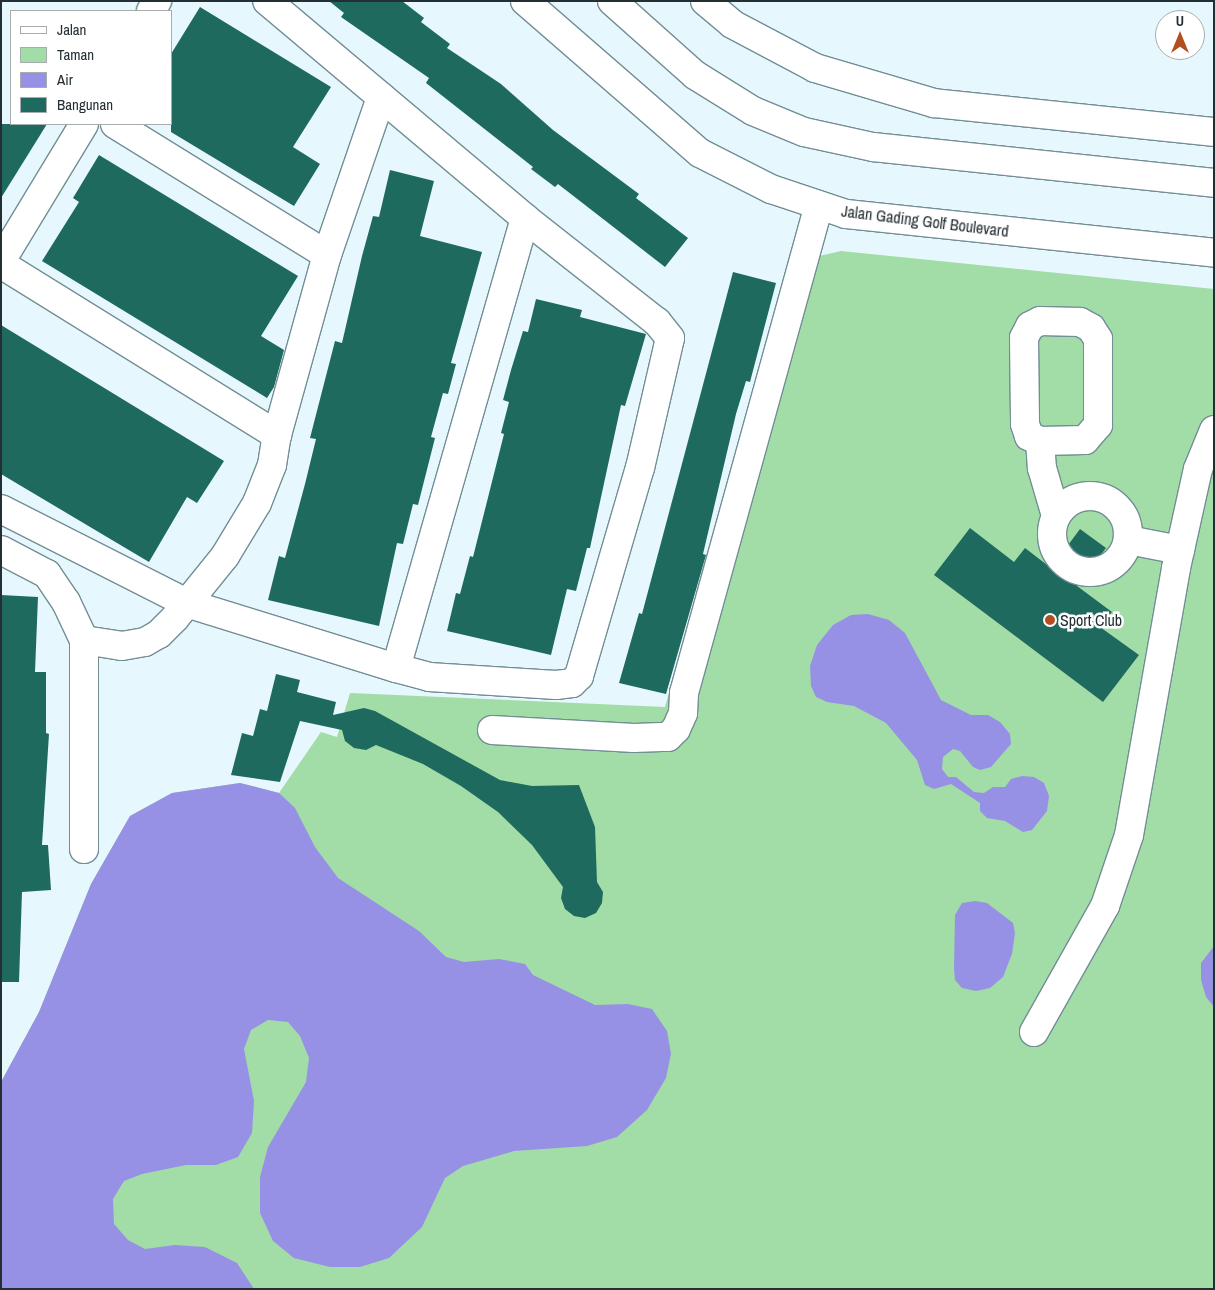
<!DOCTYPE html>
<style>
body{margin:0}
#map{position:relative;width:1215px;height:1290px;overflow:hidden;background:#e6f8fd;font-family:"Archivo Narrow",sans-serif}
div>[style]{position:absolute}
.green>*{inset:0;background:#a2dca7}
.water>*{inset:0;background:#9791e6}
.building>*{inset:0;background:#1f6a5f}
.roads{filter:drop-shadow(1px 0 #728e95) drop-shadow(-1px 0 #728e95) drop-shadow(0 1px #728e95) drop-shadow(0 -1px #728e95)}
.minor>*{height:28px;margin:-14px;padding:0 14px;transform-origin:14px;border-radius:14px;background:#fff}
.minor>.ring{margin:-14px;padding:0;box-sizing:content-box;background:none;border:28px solid #fff;border-radius:50%}
.major>*{height:28px;margin:-14px;padding:0 14px;transform-origin:14px;border-radius:14px;background:#fff}
.dots>*{width:14px;height:14px;translate:-50% -50%;box-sizing:border-box;border:2px solid #fff;border-radius:50%}
span{translate:-50% -50%;white-space:nowrap;text-align:center;line-height:1.15;-webkit-text-stroke:5px #fff;paint-order:stroke}
.street-label{font-size:16px;color:#242f33}
.poi-label{font-size:16px;color:#242f33}
.left{translate:0 -50%;text-align:left}
.frame{position:absolute;inset:0;border:2px solid #242f33;pointer-events:none}
.legend{position:absolute;left:10px;top:10px;width:162px;height:115px;box-sizing:border-box;background:#fff;border:1px solid #a7acad;margin:0;padding:6px 9px;list-style:none;font-size:15px;color:#242f33}
.legend li{display:flex;align-items:center;gap:10px;height:25px}
.legend b{width:25px;border:1px solid #a7acad}
.north{position:absolute;left:1155px;top:10px;width:50px;height:50px;box-sizing:border-box;background:#fff;border:1px solid #a7acad;border-radius:50%;rotate:0deg;font-size:14px;font-weight:700;line-height:20px;text-align:center;color:#242f33}
.north::after{content:'';display:block;margin:auto;width:18px;height:22px;background:#b34e21;clip-path:polygon(50% 0,100% 100%,50% 72%,0 100%)}
</style>
<div id="map">
<div class="green">
<i style="clip-path:polygon(841px 251px,1214px 289px,1214px 1289px,1px 1289px,1px 1082px,39px 1012px,91px 884px,130px 816px,172px 793px,240px 783px,279px 793px,321px 732px,337px 737px,350px 693px,665px 707px,789px 263px)"></i>
</div>
<div class="water">
<i style="clip-path:polygon(868px 614px,889px 620px,905px 633px,941px 700px,971px 715px,988px 715px,1000px 722px,1010px 734px,1011px 744px,991px 767px,980px 770px,973px 767px,960px 751px,953px 749px,943px 757px,942px 769px,948px 777px,956px 777px,974px 792px,984px 793px,993px 787px,1005px 787px,1011px 779px,1022px 776px,1034px 777px,1044px 783px,1049px 796px,1047px 811px,1032px 830px,1023px 832px,1005px 821px,987px 818px,980px 811px,980px 803px,951px 784px,934px 789px,925px 785px,917px 760px,886px 723px,854px 706px,827px 702px,816px 697px,811px 686px,810px 666px,817px 645px,833px 625px,851px 615px)"></i>
<i style="clip-path:polygon(240px 783px,279px 793px,295px 808px,315px 847px,338px 878px,419px 931px,446px 957px,464px 962px,499px 959px,525px 964px,533px 975px,595px 1005px,628px 1004px,652px 1009px,667px 1031px,671px 1054px,666px 1078px,647px 1110px,617px 1137px,587px 1146px,514px 1151px,463px 1166px,445px 1178px,422px 1227px,389px 1258px,360px 1267px,330px 1267px,294px 1258px,273px 1241px,260px 1213px,260px 1177px,268px 1147px,306px 1082px,309px 1058px,300px 1036px,288px 1022px,268px 1020px,251px 1030px,244px 1049px,254px 1101px,252px 1133px,238px 1157px,216px 1165px,186px 1165px,142px 1174px,124px 1181px,113px 1199px,114px 1224px,128px 1240px,145px 1249px,175px 1245px,205px 1247px,237px 1263px,254px 1289px,1px 1289px,1px 1082px,39px 1012px,91px 884px,130px 816px,172px 793px)"></i>
<i style="clip-path:polygon(975px 901px,987px 903px,1013px 923px,1015px 933px,1012px 954px,1003px 977px,990px 988px,976px 991px,962px 988px,955px 980px,954px 968px,955px 915px,962px 903px)"></i>
<i style="clip-path:polygon(1214px 946px,1214px 1007px,1206px 997px,1201px 980px,1201px 963px)"></i>
</div>
<div class="building">
<i style="clip-path:polygon(329px 1px,402px 1px,424px 18px,421px 22px,450px 44px,447px 48px,501px 84px,553px 130px,639px 194px,636px 198px,688px 238px,665px 267px,558px 184px,555px 187px,531px 169px,533px 167px,426px 83px,429px 78px,341px 17px,344px 13px)"></i>
<i style="clip-path:polygon(200px 7px,331px 87px,293px 147px,320px 164px,294px 206px,171px 132px,171px 54px)"></i>
<i style="clip-path:polygon(1px 124px,47px 124px,1px 198px)"></i>
<i style="clip-path:polygon(99px 155px,298px 276px,261px 336px,284px 350px,274px 387px,267px 398px,42px 261px,79px 202px,73px 198px)"></i>
<i style="clip-path:polygon(390px 170px,434px 181px,420px 236px,482px 252px,451px 363px,456px 364px,448px 394px,443px 393px,431px 437px,435px 438px,418px 505px,413px 504px,403px 544px,397px 543px,379px 626px,268px 600px,279px 556px,285px 558px,305px 484px,316px 439px,310px 438px,335px 341px,342px 343px,362px 256px,373px 216px,379px 217px)"></i>
<i style="clip-path:polygon(733px 272px,776px 283px,750px 382px,746px 381px,736px 414px,703px 554px,706px 555px,666px 694px,619px 683px,639px 613px,642px 614px)"></i>
<i style="clip-path:polygon(536px 299px,582px 310px,580px 317px,646px 334px,625px 406px,621px 405px,590px 548px,587px 548px,576px 591px,567px 589px,551px 655px,447px 631px,456px 593px,460px 594px,470px 556px,473px 557px,504px 434px,501px 433px,509px 402px,503px 400px,511px 370px,523px 331px,528px 332px)"></i>
<i style="clip-path:polygon(1px 325px,224px 461px,197px 503px,187px 497px,149px 562px,1px 474px)"></i>
<i style="clip-path:polygon(970px 528px,1014px 562px,1025px 548px,1051px 568px,1080px 529px,1106px 548px,1077px 586px,1112px 612px,1100px 627px,1139px 655px,1103px 702px,934px 575px)"></i>
<i style="clip-path:polygon(1px 595px,38px 597px,35px 672px,46px 672px,46px 733px,49px 734px,42px 845px,48px 845px,51px 890px,22px 892px,19px 982px,1px 982px)"></i>
<i style="clip-path:polygon(276px 674px,300px 680px,297px 692px,336px 702px,333px 715px,364px 708px,375px 711px,500px 780px,532px 786px,579px 785px,595px 827px,597px 882px,603px 892px,602px 903px,596px 913px,585px 918px,574px 916px,565px 909px,561px 898px,563px 887px,532px 845px,498px 812px,461px 786px,423px 764px,376px 745px,366px 750px,354px 748px,345px 741px,342px 730px,300px 721px,280px 782px,231px 775px,242px 733px,253px 736px,260px 709px,267px 711px)"></i>
</div>
<div class="roads">
<div class="minor">
<i style="left:705px;top:1px;width:35px;rotate:40deg"></i>
<i style="left:732px;top:24px;width:94px;rotate:27.9deg"></i>
<i style="left:815px;top:68px;width:124px;rotate:16.4deg"></i>
<i style="left:934px;top:103px;width:281px;rotate:5.9deg"></i>
<i style="left:151px;top:11px;width:12px;rotate:-59deg"></i>
<i style="left:115px;top:124px;width:249px;rotate:31.7deg"></i>
<i style="left:1px;top:261px;width:160px;rotate:-58.8deg"></i>
<i style="left:1px;top:264px;width:325px;rotate:31.8deg"></i>
<i style="left:1040px;top:441px;width:45px;rotate:-1.3deg"></i>
<i style="left:1085px;top:440px;width:20px;rotate:-49deg"></i>
<i style="left:1098px;top:425px;width:86px;rotate:-90deg"></i>
<i style="left:1098px;top:339px;width:13px;rotate:-122deg"></i>
<i style="left:1091px;top:328px;width:13px;rotate:-151deg"></i>
<i style="left:1080px;top:322px;width:40px;rotate:-178.6deg"></i>
<i style="left:1040px;top:321px;width:11px;rotate:153deg"></i>
<i style="left:1030px;top:326px;width:13px;rotate:117deg"></i>
<i style="left:1024px;top:338px;width:86px;rotate:89.3deg"></i>
<i style="left:1025px;top:424px;width:13px;rotate:72deg"></i>
<i style="left:1029px;top:436px;width:12px;rotate:24deg"></i>
<i style="left:1040px;top:441px;width:27px;rotate:86deg"></i>
<i style="left:1042px;top:468px;width:50px;rotate:73.7deg"></i>
<i class="ring" style="left:1052px;top:496px;width:48px;height:48px"></i>
<i style="left:1px;top:509px;width:208px;rotate:26.9deg"></i>
<i style="left:186px;top:603px;width:220px;rotate:17.2deg"></i>
<i style="left:396px;top:668px;width:34px;rotate:15deg"></i>
<i style="left:429px;top:677px;width:127px;rotate:3.6deg"></i>
<i style="left:556px;top:685px;width:16px;rotate:-7deg"></i>
<i style="left:572px;top:683px;width:10px;rotate:-45deg"></i>
<i style="left:579px;top:676px;width:217px;rotate:-73.7deg"></i>
<i style="left:640px;top:468px;width:133px;rotate:-77deg"></i>
<i style="left:670px;top:338px;width:21px;rotate:-129deg"></i>
<i style="left:657px;top:322px;width:168px;rotate:-141.8deg"></i>
<i style="left:525px;top:218px;width:337px;rotate:-139.9deg"></i>
<i style="left:1128px;top:540px;width:53px;rotate:10.9deg"></i>
<i style="left:1px;top:550px;width:52px;rotate:27.6deg"></i>
<i style="left:47px;top:574px;width:34px;rotate:56deg"></i>
<i style="left:66px;top:602px;width:42px;rotate:64.7deg"></i>
<i style="left:84px;top:640px;width:38px;rotate:9deg"></i>
<i style="left:122px;top:646px;width:23px;rotate:-10deg"></i>
<i style="left:145px;top:642px;width:16px;rotate:-30deg"></i>
<i style="left:159px;top:634px;width:23px;rotate:-45deg"></i>
<i style="left:175px;top:618px;width:80px;rotate:-51.1deg"></i>
<i style="left:225px;top:556px;width:62px;rotate:-58.9deg"></i>
<i style="left:257px;top:503px;width:41px;rotate:-68.5deg"></i>
<i style="left:272px;top:465px;width:30px;rotate:-81deg"></i>
<i style="left:277px;top:435px;width:187px;rotate:-74.5deg"></i>
<i style="left:327px;top:255px;width:167px;rotate:-71.1deg"></i>
<i style="left:396px;top:668px;width:468px;rotate:-74deg"></i>
<i style="left:492px;top:730px;width:142px;rotate:3.2deg"></i>
<i style="left:634px;top:738px;width:34px;rotate:-2deg"></i>
<i style="left:668px;top:737px;width:11px;rotate:-45deg"></i>
<i style="left:676px;top:729px;width:17px;rotate:-66deg"></i>
<i style="left:683px;top:713px;width:20px;rotate:-87deg"></i>
<i style="left:684px;top:693px;width:506px;rotate:-74.54deg"></i>
<i style="left:84px;top:849px;width:209px;rotate:-90deg"></i>
<i style="left:1034px;top:1032px;width:145px;rotate:-60.6deg"></i>
<i style="left:1105px;top:906px;width:75px;rotate:-71.3deg"></i>
<i style="left:1129px;top:835px;width:271px;rotate:-80deg"></i>
<i style="left:1176px;top:568px;width:101px;rotate:-77.5deg"></i>
<i style="left:1198px;top:469px;width:42px;rotate:-67.7deg"></i>
</div>
<div class="major">
<i style="left:525px;top:1px;width:232px;rotate:41deg"></i>
<i style="left:700px;top:153px;width:80px;rotate:26.9deg"></i>
<i style="left:771px;top:189px;width:79px;rotate:18.4deg"></i>
<i style="left:846px;top:214px;width:370px;rotate:6deg"></i>
<i style="left:612px;top:1px;width:111px;rotate:41.7deg"></i>
<i style="left:695px;top:75px;width:68px;rotate:31.8deg"></i>
<i style="left:753px;top:111px;width:55px;rotate:22.4deg"></i>
<i style="left:804px;top:132px;width:71px;rotate:12.3deg"></i>
<i style="left:873px;top:147px;width:343px;rotate:6deg"></i>
</div>
</div>
<div class="dots">
<i style="left:1050px;top:620px;background:#b34e21"></i>
</div>
<div class="street-label">
<span style="left:925px;top:221px;rotate:7deg">Jalan Gading Golf Boulevard</span>
</div>
<div class="poi-label">
<span class="left" style="left:1060px;top:620px">Sport Club</span>
</div>
<div class="frame"></div>
<ul class="legend">
<li><b style="height:6px;background:#fff"></b>Jalan</li>
<li><b style="height:14px;background:#a2dca7"></b>Taman</li>
<li><b style="height:14px;background:#9791e6"></b>Air</li>
<li><b style="height:14px;background:#1f6a5f"></b>Bangunan</li>
</ul>
<div class="north">U</div>
</div>
